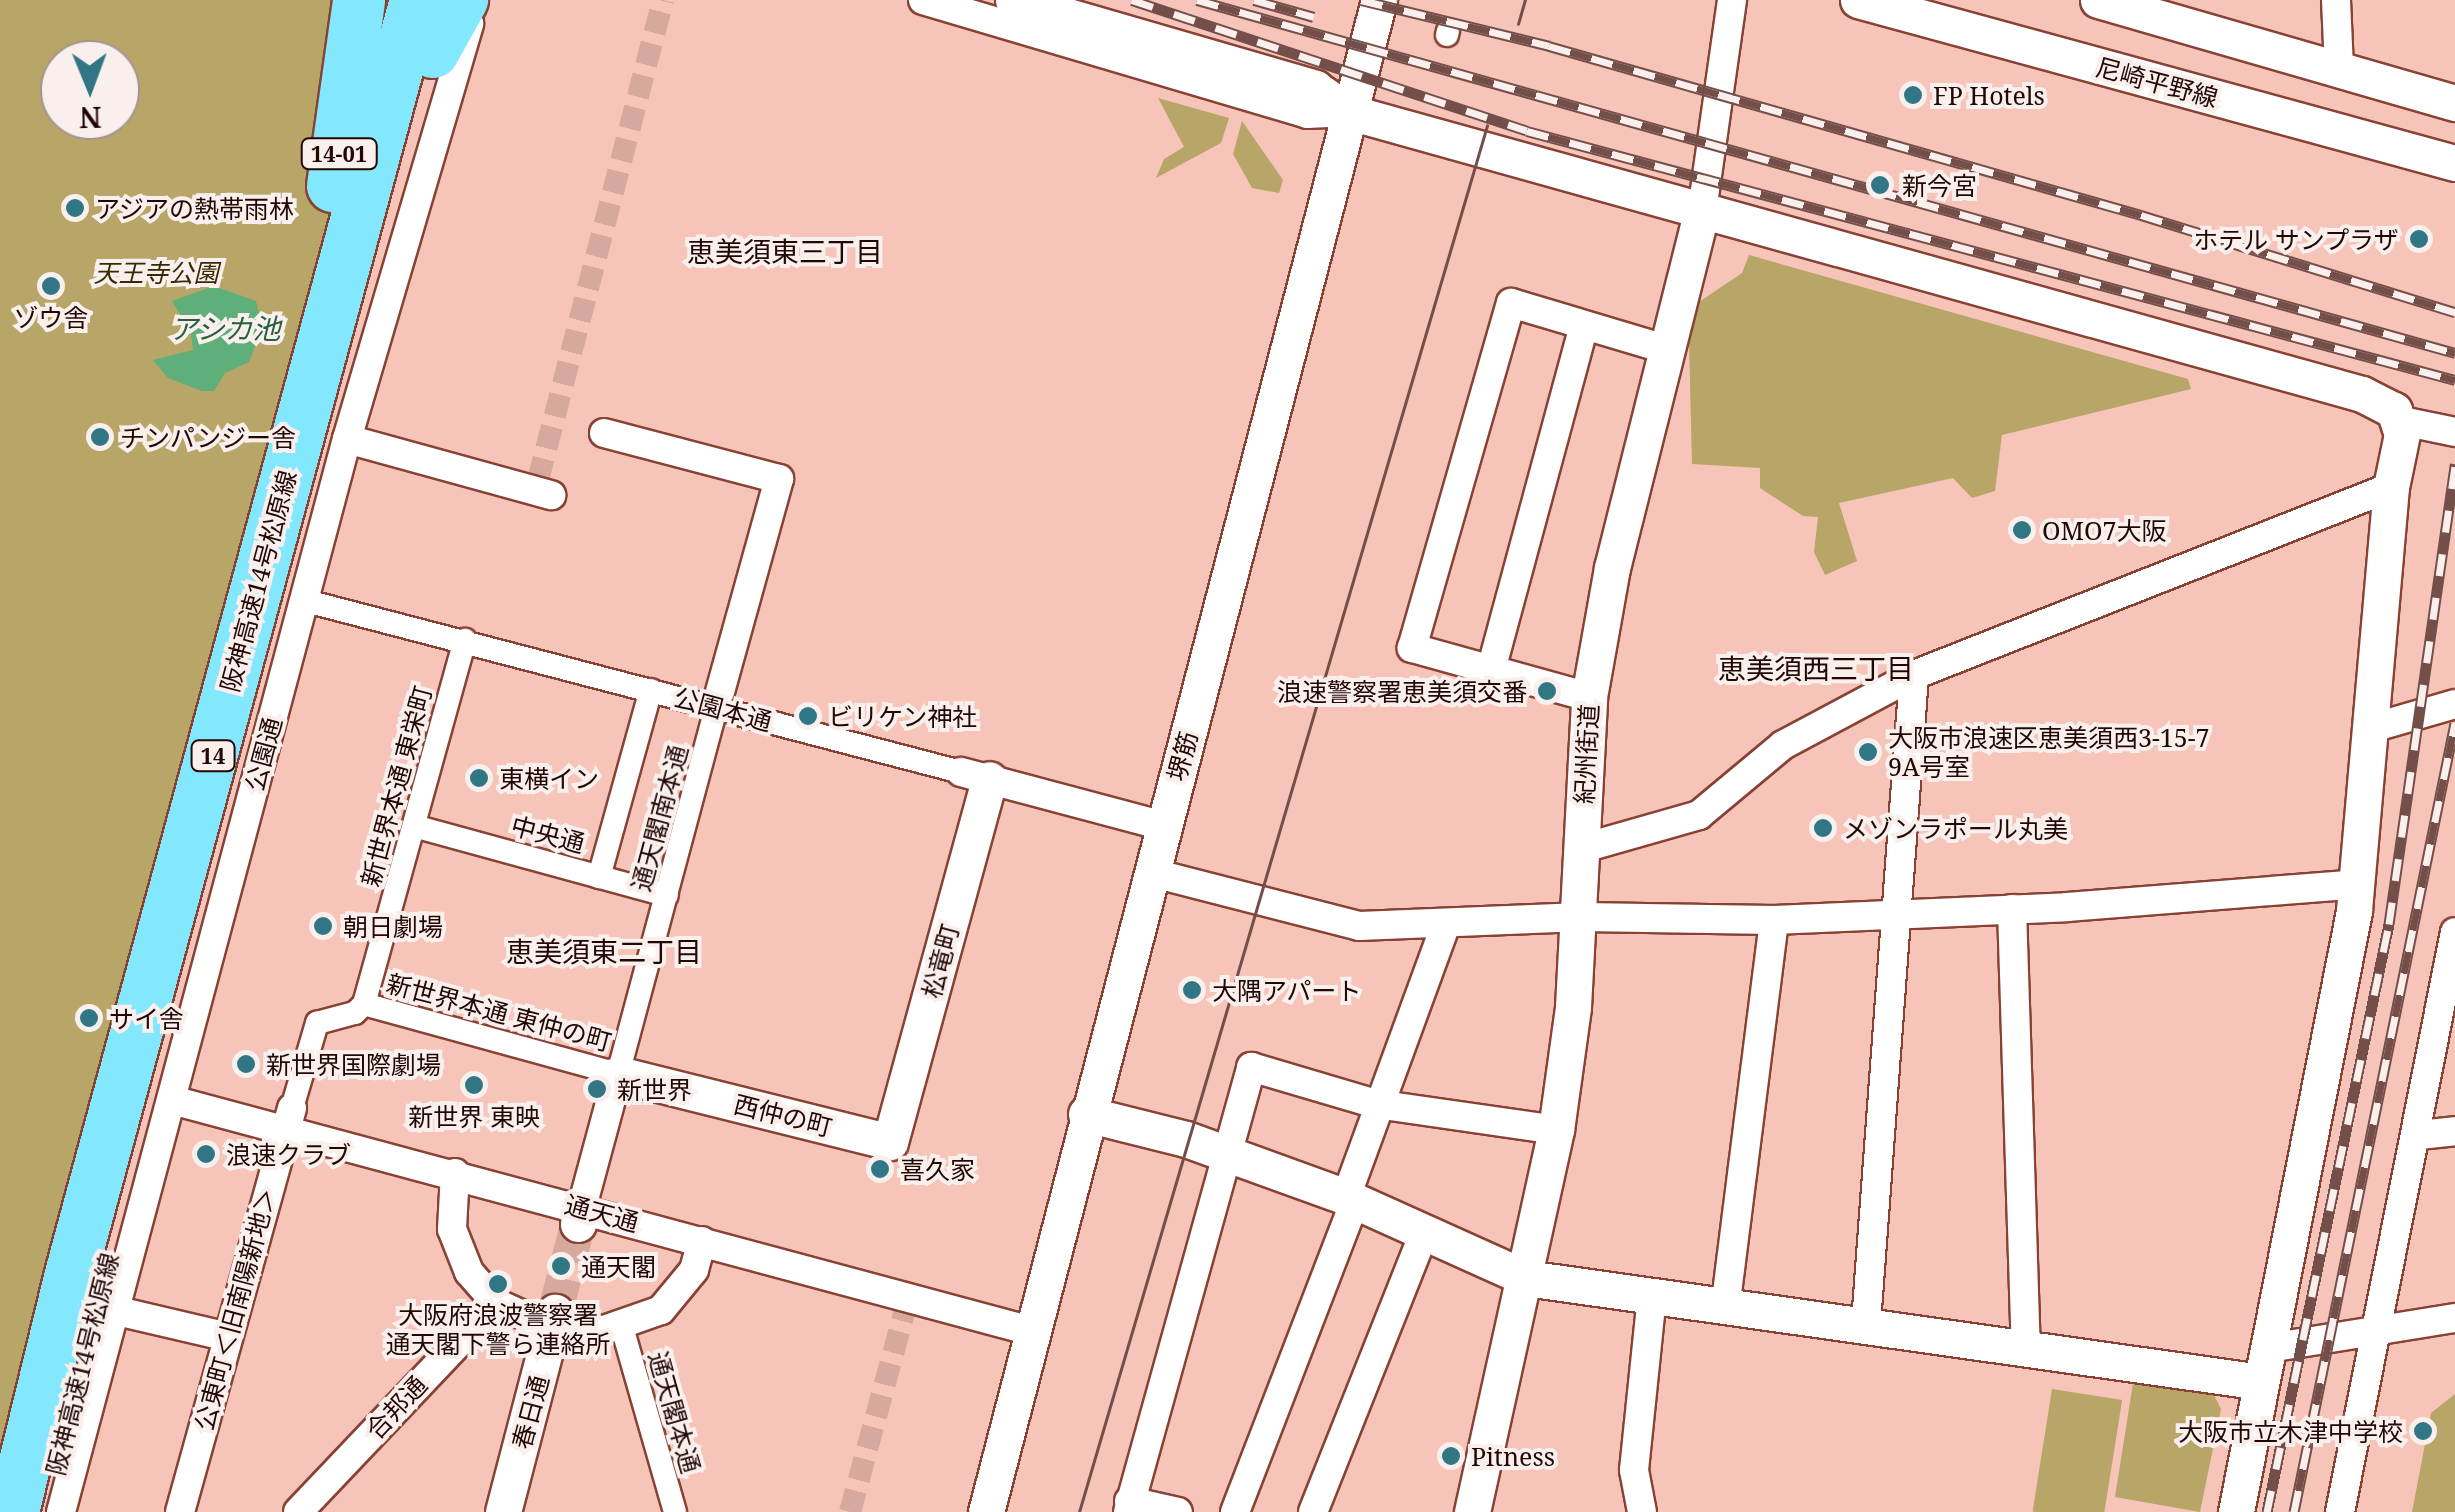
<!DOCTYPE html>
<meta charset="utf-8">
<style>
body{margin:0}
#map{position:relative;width:2455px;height:1512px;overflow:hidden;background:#f7c4b9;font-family:"Noto Serif","Noto Sans JP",serif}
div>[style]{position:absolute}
.green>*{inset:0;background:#b8a568;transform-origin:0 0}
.water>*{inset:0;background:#5faf7a}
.pedestrian-tunnel>*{height:22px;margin-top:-11px;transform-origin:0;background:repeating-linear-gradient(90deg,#d7a89e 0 22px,transparent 0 33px)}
.tertiary-tunnel>*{height:35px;margin-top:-17.5px;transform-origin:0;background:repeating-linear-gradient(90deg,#d7a89e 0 35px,transparent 0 53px)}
.roads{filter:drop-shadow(2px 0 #884233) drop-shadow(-2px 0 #884233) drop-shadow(0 2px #884233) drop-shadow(0 -2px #884233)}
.pedestrian>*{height:22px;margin:-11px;padding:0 11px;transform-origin:11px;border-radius:11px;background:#fff}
.minor>*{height:28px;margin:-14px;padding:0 14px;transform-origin:14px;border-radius:14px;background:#fff}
.tertiary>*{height:35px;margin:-17.5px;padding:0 17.5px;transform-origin:17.5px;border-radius:17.5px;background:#fff}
.motorway>*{height:52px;margin:-26px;padding:0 26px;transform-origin:26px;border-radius:26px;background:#83e8fe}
.tram>*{height:2.5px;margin:-1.25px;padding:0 1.25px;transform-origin:1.25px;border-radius:1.25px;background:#744f49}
.rail>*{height:11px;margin-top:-5.5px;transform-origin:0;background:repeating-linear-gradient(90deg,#f9f0ee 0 22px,#744f49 0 44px);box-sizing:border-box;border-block:2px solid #744f49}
.dots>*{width:28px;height:28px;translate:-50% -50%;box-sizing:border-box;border:5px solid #f9f0ee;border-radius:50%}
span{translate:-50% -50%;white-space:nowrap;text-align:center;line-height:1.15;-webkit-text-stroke:8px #f9f0ee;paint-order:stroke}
.shield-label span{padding:2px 8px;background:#f9f0ee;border:2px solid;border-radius:8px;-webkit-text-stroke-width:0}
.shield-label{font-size:22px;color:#220703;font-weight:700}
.street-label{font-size:25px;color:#220703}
.poi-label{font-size:25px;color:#220703}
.left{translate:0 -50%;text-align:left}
.right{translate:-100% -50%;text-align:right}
.park-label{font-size:25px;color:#352a02;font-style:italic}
.neighbourhood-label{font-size:28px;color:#220703}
.water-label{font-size:28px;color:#26603c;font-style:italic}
.north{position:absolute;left:40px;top:40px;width:100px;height:100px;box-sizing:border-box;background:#f9f0ee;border:2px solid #a39390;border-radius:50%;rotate:179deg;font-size:28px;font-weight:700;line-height:40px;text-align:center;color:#220703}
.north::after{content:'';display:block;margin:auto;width:35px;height:45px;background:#317685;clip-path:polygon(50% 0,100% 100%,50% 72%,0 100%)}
</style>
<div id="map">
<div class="green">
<i style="clip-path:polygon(evenodd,0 0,392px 0,0 1503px,0 0,60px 60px,120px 60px,120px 120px,60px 120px,60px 60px)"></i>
<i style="clip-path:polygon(1158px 98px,1229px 118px,1221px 143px,1156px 178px,1164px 159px,1184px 147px)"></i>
<i style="clip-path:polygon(1242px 121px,1283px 180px,1279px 193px,1252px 188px,1233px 154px)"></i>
<i style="clip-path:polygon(1749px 255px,2188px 379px,2191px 389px,2002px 435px,1995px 491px,1972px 498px,1953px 478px,1839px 503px,1857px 561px,1825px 575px,1814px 552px,1818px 517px,1803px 516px,1760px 488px,1760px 468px,1692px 464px,1689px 342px,1696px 304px,1742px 273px)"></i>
<i style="clip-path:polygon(2133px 1383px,2212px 1391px,2221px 1409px,2200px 1512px,2115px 1497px)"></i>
<i style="left:2052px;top:1389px;width:71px;height:124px;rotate:9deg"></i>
<i style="clip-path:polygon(2455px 1394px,2455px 1512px,2412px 1512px,2431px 1413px)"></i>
</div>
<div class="water">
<i style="clip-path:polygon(214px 286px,256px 301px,262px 327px,249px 362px,225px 373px,214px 391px,202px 391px,168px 378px,153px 360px,193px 350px,191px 333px,172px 301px)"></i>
</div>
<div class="pedestrian-tunnel">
<i style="left:538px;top:480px;width:496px;rotate:-75.4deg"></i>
<i style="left:850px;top:1512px;width:210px;rotate:-74.8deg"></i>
</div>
<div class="tertiary-tunnel">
<i style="left:555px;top:1312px;width:91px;rotate:-75.4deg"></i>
</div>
<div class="roads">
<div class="pedestrian">
<i style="left:1447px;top:35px;width:4px;rotate:-76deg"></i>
<i style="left:314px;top:603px;width:669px;rotate:14.64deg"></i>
<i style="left:414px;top:826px;width:262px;rotate:15.3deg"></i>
<i style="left:599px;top:877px;width:194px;rotate:-74.5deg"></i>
<i style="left:364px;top:1004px;width:263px;rotate:15.4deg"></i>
<i style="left:618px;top:1074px;width:393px;rotate:-75deg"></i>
<i style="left:364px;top:1004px;width:378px;rotate:-74.5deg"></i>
<i style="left:292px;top:1108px;width:89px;rotate:-73.6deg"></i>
<i style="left:317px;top:1023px;width:39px;rotate:-15deg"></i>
<i style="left:355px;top:1013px;width:13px;rotate:-45deg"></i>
<i style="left:622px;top:1327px;width:192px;rotate:74deg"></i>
</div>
<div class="minor">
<i style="left:923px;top:0;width:401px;rotate:16.5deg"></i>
<i style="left:1307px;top:114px;width:42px;rotate:-2.7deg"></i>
<i style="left:2336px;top:0;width:69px;rotate:87.5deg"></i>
<i style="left:1702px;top:211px;width:213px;rotate:-81.9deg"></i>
<i style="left:2402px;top:421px;width:54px;rotate:11.7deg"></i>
<i style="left:604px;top:433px;width:181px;rotate:14.7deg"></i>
<i style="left:779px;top:479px;width:221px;rotate:105.5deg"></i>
<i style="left:347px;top:439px;width:212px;rotate:15.4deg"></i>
<i style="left:1491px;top:670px;width:356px;rotate:-74.9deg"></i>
<i style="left:1589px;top:697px;width:184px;rotate:-164.5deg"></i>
<i style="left:1412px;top:648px;width:359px;rotate:-74deg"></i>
<i style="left:1511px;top:303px;width:165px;rotate:16.6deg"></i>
<i style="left:2372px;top:728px;width:86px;rotate:-16.1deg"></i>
<i style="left:961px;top:772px;width:210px;rotate:14.9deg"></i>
<i style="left:1580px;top:849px;width:124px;rotate:-15.9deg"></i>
<i style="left:1699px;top:815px;width:109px;rotate:-39.8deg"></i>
<i style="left:1783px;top:745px;width:149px;rotate:-28.1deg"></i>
<i style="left:1914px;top:675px;width:513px;rotate:-21.51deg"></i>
<i style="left:1153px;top:873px;width:213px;rotate:14.4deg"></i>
<i style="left:1359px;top:926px;width:223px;rotate:-2.3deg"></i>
<i style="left:1582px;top:917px;width:192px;rotate:0.9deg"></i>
<i style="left:1774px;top:920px;width:293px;rotate:-2.5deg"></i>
<i style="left:2067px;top:907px;width:291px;rotate:-4.5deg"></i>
<i style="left:2012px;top:909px;width:435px;rotate:88.2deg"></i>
<i style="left:172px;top:1100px;width:890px;rotate:15.05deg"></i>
<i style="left:2419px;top:1135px;width:36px;rotate:-6deg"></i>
<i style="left:455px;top:1173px;width:56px;rotate:93.1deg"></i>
<i style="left:452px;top:1229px;width:46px;rotate:68.4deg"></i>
<i style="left:469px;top:1272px;width:41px;rotate:48.9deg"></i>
<i style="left:496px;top:1303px;width:61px;rotate:24.1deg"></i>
<i style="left:552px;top:1328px;width:52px;rotate:2.2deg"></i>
<i style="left:604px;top:1330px;width:60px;rotate:-19.3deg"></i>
<i style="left:661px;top:1310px;width:52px;rotate:-50.5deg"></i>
<i style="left:694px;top:1270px;width:30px;rotate:-75deg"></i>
<i style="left:1346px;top:1197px;width:291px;rotate:-69.9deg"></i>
<i style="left:582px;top:1207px;width:138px;rotate:-74.9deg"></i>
<i style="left:1726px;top:1301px;width:384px;rotate:-82.8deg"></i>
<i style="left:113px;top:1310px;width:118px;rotate:13.2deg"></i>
<i style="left:1866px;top:1323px;width:650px;rotate:-85.76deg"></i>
<i style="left:2269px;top:1348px;width:188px;rotate:-9.2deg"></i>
<i style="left:1129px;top:1501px;width:50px;rotate:12.7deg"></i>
<i style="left:61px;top:1512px;width:1110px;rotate:-75.08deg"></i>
<i style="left:347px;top:439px;width:433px;rotate:-73.6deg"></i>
<i style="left:180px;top:1512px;width:419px;rotate:-74.5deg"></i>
<i style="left:298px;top:1512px;width:288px;rotate:-46.5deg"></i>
<i style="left:1128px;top:1512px;width:462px;rotate:-74.5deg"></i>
<i style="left:1251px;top:1067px;width:130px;rotate:16.5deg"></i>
<i style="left:1376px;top:1104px;width:182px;rotate:8.2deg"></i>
<i style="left:1235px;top:1512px;width:333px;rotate:-68.9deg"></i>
<i style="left:1313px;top:1512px;width:302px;rotate:-68.3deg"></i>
<i style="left:1642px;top:1512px;width:43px;rotate:-100.8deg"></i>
<i style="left:1634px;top:1470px;width:176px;rotate:-84.1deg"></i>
<i style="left:2340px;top:1512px;width:591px;rotate:-78.79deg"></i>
</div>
<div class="tertiary">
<i style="left:1013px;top:0;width:315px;rotate:16.2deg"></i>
<i style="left:1315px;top:88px;width:42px;rotate:35.2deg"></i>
<i style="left:1349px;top:112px;width:1052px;rotate:15.56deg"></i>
<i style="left:2362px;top:394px;width:36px;rotate:27deg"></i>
<i style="left:2394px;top:410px;width:25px;rotate:72deg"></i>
<i style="left:2402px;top:434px;width:54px;rotate:101.7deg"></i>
<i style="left:2391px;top:487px;width:426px;rotate:95deg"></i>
<i style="left:2354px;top:911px;width:612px;rotate:101.11deg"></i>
<i style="left:1858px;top:0;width:619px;rotate:15.27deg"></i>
<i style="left:2098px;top:0;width:372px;rotate:16.1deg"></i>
<i style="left:618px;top:1074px;width:280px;rotate:14deg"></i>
<i style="left:890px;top:1142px;width:376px;rotate:-74.7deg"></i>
<i style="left:1086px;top:1114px;width:103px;rotate:14deg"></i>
<i style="left:1186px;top:1139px;width:170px;rotate:19.9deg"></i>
<i style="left:1346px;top:1197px;width:197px;rotate:24.2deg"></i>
<i style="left:1526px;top:1278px;width:742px;rotate:8.05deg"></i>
<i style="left:578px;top:1224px;width:17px;rotate:-77deg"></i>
<i style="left:503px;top:1512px;width:207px;rotate:-75.4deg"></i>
<i style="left:986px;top:1512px;width:1562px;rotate:-75.43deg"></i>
<i style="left:1472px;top:1512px;width:391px;rotate:-77.6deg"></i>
<i style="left:1556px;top:1130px;width:124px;rotate:-82.1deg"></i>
<i style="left:1573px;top:1007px;width:310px;rotate:-87deg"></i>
<i style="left:1589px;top:697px;width:131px;rotate:-79.9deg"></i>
<i style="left:1612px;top:568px;width:368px;rotate:-75.9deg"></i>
</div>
<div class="motorway">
<i style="left:433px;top:52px;width:60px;rotate:-60.9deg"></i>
<i style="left:333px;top:186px;width:188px;rotate:-82deg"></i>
<i style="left:13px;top:1512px;width:245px;rotate:-76.3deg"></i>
<i style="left:71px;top:1274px;width:1320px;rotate:-74.85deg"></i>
</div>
</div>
<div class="tram">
<i style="left:1518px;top:24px;width:25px;rotate:-74deg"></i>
<i style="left:1079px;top:1512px;width:1445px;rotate:-73.6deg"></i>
</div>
<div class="rail">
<i style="left:1132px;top:0;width:416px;rotate:18.3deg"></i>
<i style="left:1527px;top:131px;width:961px;rotate:15.02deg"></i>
<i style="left:1197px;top:0;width:1307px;rotate:15.67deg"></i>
<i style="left:1254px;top:0;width:62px;rotate:15.8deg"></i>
<i style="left:1361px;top:0;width:194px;rotate:13.7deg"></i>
<i style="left:1549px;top:46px;width:616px;rotate:15.93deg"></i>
<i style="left:2141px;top:215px;width:329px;rotate:17.2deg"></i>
<i style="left:2267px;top:1512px;width:601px;rotate:-78.28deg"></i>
<i style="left:2389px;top:924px;width:465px;rotate:-81.8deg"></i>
<i style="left:2294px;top:1512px;width:805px;rotate:-78.47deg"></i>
</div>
<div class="dots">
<i style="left:1913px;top:95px;background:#317685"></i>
<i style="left:1880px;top:185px;background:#317685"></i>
<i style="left:75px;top:208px;background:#317685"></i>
<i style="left:2419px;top:239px;background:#317685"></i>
<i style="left:51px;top:286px;background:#317685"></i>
<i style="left:100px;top:437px;background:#317685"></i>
<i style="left:2022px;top:530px;background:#317685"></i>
<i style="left:1547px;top:691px;background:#317685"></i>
<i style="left:808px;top:716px;background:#317685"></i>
<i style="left:1868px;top:752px;background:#317685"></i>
<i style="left:479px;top:778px;background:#317685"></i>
<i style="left:1823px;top:828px;background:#317685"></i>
<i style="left:323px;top:926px;background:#317685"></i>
<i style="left:1192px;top:990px;background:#317685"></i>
<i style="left:89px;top:1018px;background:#317685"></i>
<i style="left:246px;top:1064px;background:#317685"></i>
<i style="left:474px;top:1085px;background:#317685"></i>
<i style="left:597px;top:1089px;background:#317685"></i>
<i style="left:206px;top:1154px;background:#317685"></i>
<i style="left:880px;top:1169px;background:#317685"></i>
<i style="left:561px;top:1266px;background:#317685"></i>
<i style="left:498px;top:1284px;background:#317685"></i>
<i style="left:2423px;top:1431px;background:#317685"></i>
<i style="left:1451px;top:1456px;background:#317685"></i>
</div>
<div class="shield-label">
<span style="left:339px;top:154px">14-01</span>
<span style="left:213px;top:756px">14</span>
</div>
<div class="street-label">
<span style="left:2157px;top:82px;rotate:15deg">尼崎平野線</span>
<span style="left:258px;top:581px;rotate:-75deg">阪神高速14号松原線</span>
<span style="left:723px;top:709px;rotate:15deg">公園本通</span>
<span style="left:263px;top:754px;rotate:-75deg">公園通</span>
<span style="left:1586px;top:754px;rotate:-87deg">紀州街道</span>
<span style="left:1182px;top:756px;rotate:-75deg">堺筋</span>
<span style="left:396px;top:786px;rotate:-75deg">新世界本通 東栄町</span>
<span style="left:659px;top:818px;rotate:-75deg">通天閣南本通</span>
<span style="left:548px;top:834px;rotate:15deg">中央通</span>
<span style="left:940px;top:961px;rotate:-75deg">松竜町</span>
<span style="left:499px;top:1012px;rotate:15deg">新世界本通 東仲の町</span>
<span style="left:783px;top:1115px;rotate:14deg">西仲の町</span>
<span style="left:602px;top:1213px;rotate:15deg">通天通</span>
<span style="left:235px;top:1309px;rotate:-75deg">公東町＜旧南陽新地＞</span>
<span style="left:82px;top:1364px;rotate:-76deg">阪神高速14号松原線</span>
<span style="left:396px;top:1407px;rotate:-47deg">合邦通</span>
<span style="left:530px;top:1412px;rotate:-75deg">春日通</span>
<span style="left:675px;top:1412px;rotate:74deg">通天閣本通</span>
</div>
<div class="poi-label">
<span class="left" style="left:1933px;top:95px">FP Hotels</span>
<span class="left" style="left:1902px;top:185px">新今宮</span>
<span class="left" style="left:95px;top:208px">アジアの熱帯雨林</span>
<span class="right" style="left:2399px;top:239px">ホテル サンプラザ</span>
<span style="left:51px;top:317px">ゾウ舎</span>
<span class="left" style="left:120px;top:437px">チンパンジー舎</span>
<span class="left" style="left:2042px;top:530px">OMO7大阪</span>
<span class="right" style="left:1527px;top:691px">浪速警察署恵美須交番</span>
<span class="left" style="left:828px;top:716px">ビリケン神社</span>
<span class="left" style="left:1888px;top:752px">大阪市浪速区恵美須西3-15-7<br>9A号室</span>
<span class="left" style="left:499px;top:778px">東横イン</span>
<span class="left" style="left:1843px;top:828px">メゾンラポール丸美</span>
<span class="left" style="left:343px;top:926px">朝日劇場</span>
<span class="left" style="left:1212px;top:990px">大隅アパート</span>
<span class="left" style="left:109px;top:1018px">サイ舎</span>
<span class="left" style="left:266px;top:1064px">新世界国際劇場</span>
<span class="left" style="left:617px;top:1089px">新世界</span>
<span style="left:474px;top:1116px">新世界 東映</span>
<span class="left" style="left:226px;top:1154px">浪速クラブ</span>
<span class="left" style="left:900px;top:1169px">喜久家</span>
<span class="left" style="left:581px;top:1266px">通天閣</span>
<span style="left:498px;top:1329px">大阪府浪波警察署<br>通天閣下警ら連絡所</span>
<span class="right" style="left:2403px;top:1431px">大阪市立木津中学校</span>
<span class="left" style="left:1471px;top:1456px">Pitness</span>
</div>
<div class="park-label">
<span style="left:156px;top:272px">天王寺公園</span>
</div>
<div class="neighbourhood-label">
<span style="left:785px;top:251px">恵美須東三丁目</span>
<span style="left:1816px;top:668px">恵美須西三丁目</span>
<span style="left:604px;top:951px">恵美須東二丁目</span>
</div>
<div class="water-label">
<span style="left:225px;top:328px">アシカ池</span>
</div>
<div class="north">N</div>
</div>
